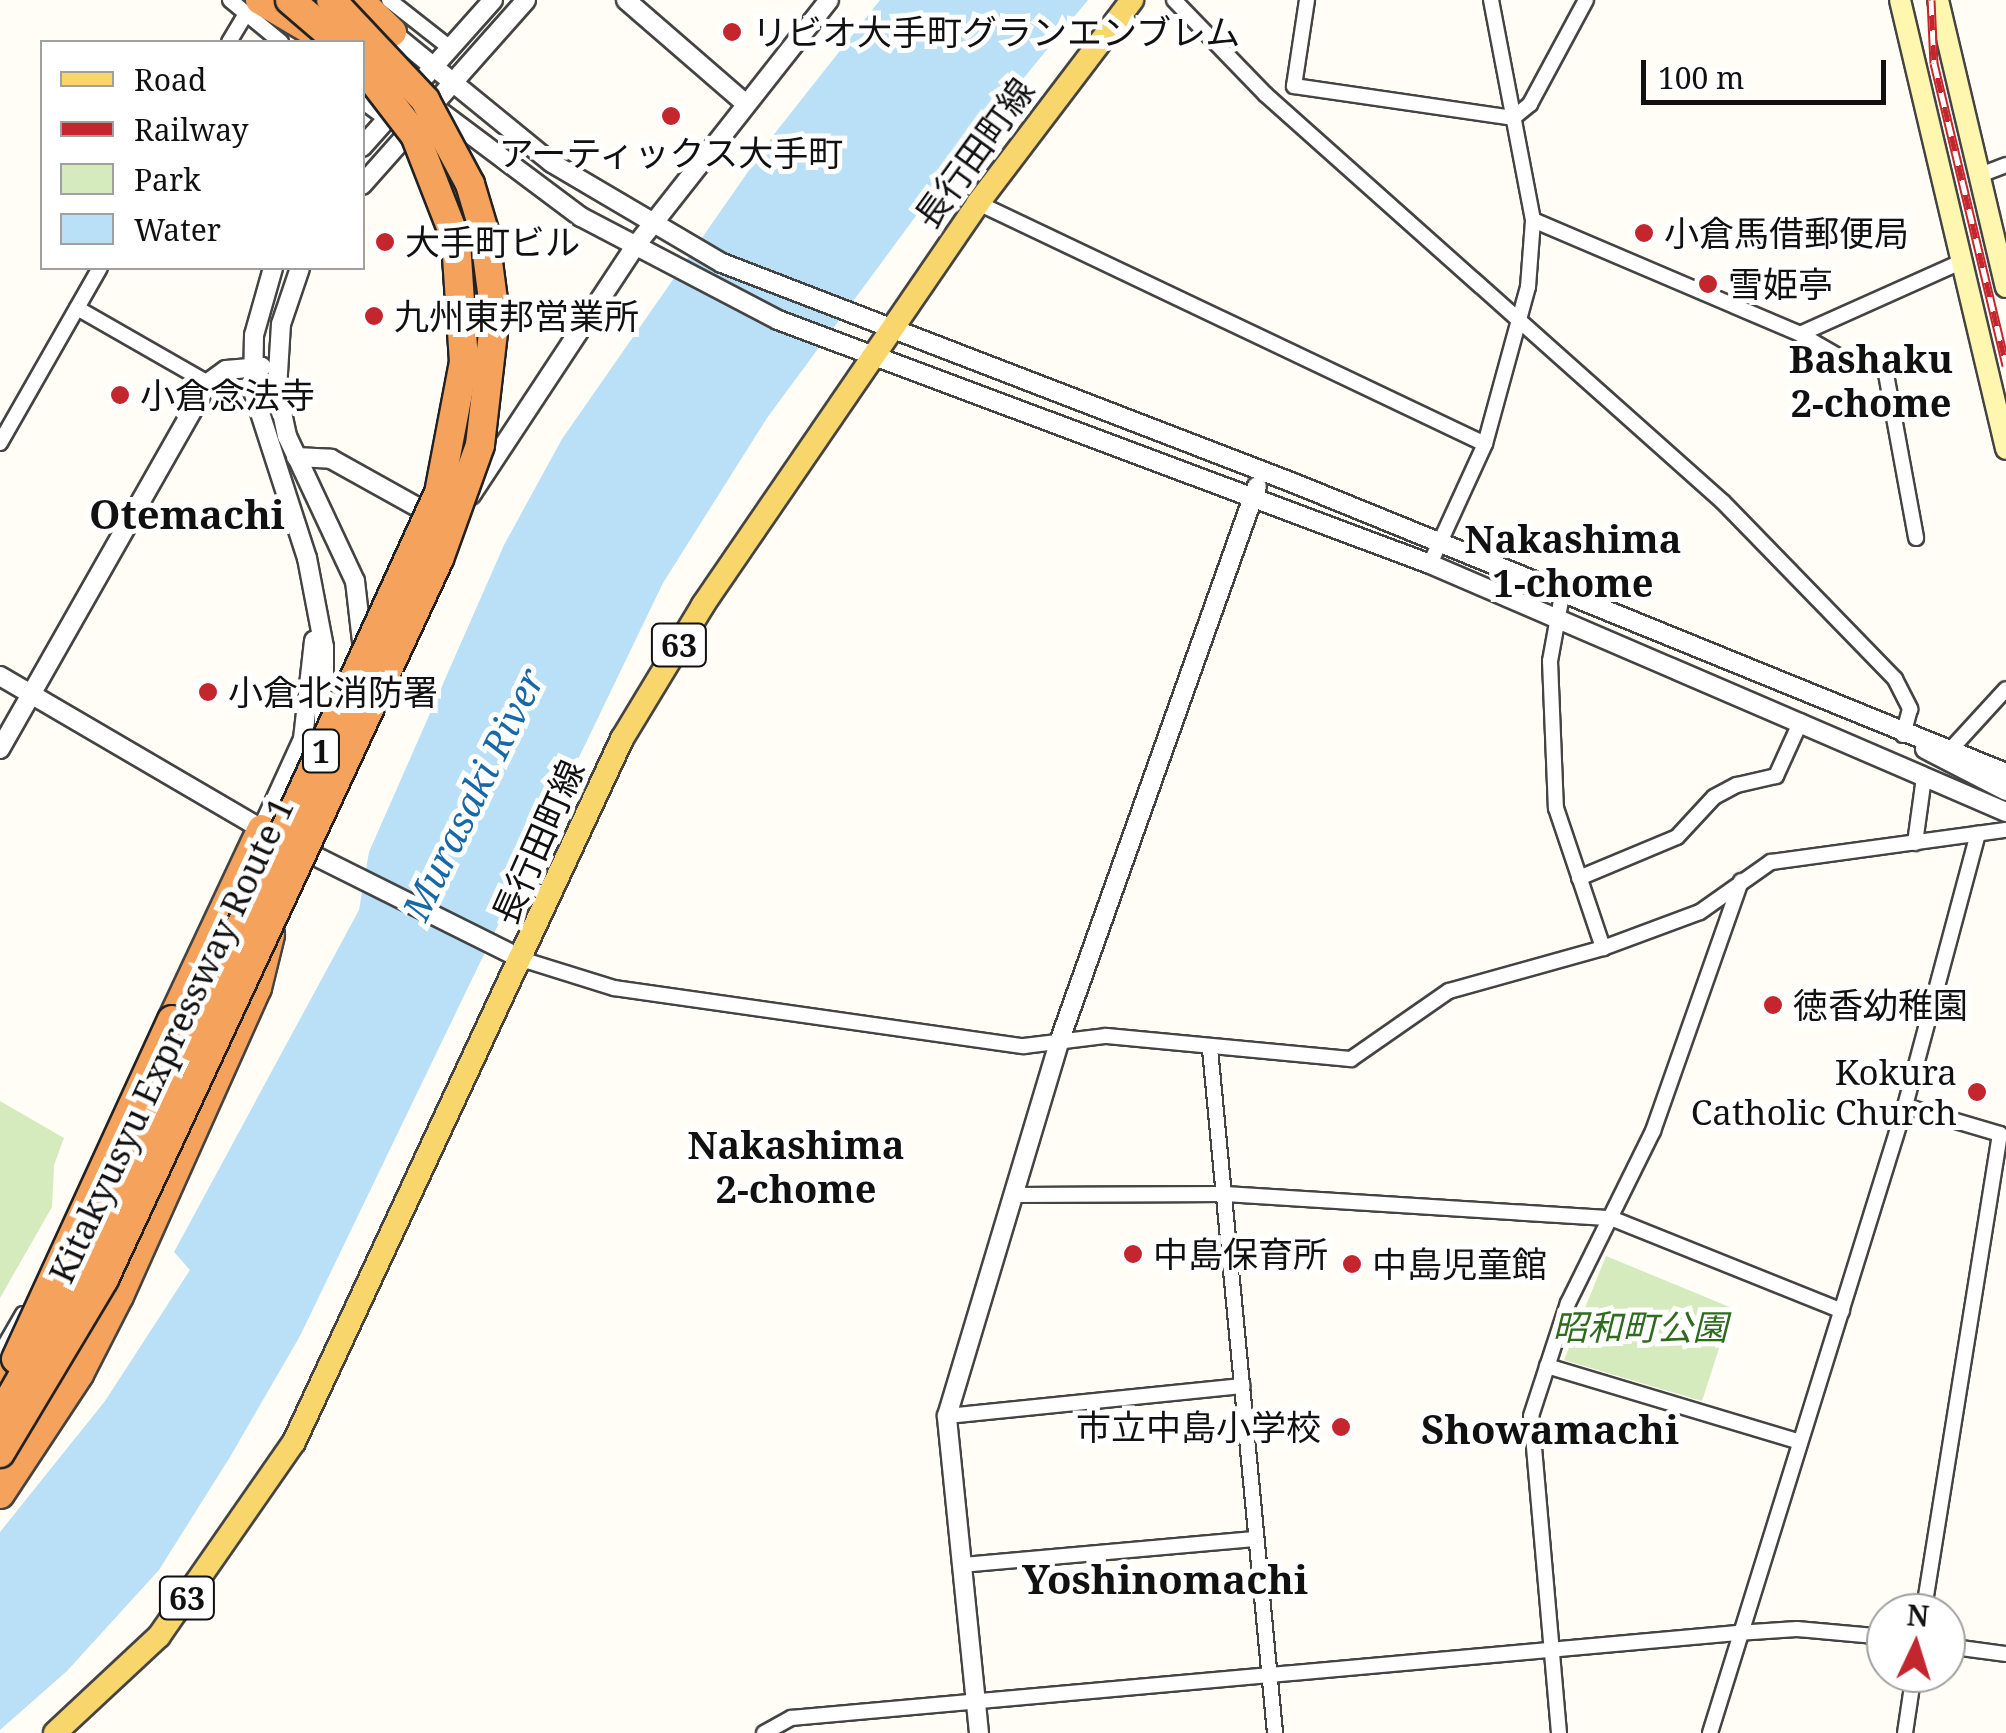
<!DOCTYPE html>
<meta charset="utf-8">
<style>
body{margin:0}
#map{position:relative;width:2006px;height:1733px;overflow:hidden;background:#fffdf5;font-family:"Noto Serif","Noto Sans JP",serif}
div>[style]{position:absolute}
.green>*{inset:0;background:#d5ebbd}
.water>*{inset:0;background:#b9e0f7}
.roads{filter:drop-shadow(2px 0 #444) drop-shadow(-2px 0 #444) drop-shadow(0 2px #444) drop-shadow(0 -2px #444)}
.minor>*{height:14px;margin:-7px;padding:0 7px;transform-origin:7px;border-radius:7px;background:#fff}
.tertiary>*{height:18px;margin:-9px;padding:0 9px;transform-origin:9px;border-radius:9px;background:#fff}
.secondary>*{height:20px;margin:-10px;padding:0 10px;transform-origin:10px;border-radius:10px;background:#fff6b0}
.primary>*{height:22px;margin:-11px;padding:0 11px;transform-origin:11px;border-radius:11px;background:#f9d66b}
.motorway>*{height:28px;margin:-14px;padding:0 14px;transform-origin:14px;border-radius:14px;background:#f5a25d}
.rail>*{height:9px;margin-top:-4.5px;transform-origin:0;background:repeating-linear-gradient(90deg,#fff 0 15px,#c4262e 0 30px);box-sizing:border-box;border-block:2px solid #c4262e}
.bridges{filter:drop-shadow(2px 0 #222) drop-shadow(-2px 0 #222) drop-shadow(0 2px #222) drop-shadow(0 -2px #222)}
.motorway-bridge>*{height:28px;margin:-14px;padding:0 14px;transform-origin:14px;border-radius:14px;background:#f5a25d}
.dots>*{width:28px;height:28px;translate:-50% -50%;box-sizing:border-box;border:5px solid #fff;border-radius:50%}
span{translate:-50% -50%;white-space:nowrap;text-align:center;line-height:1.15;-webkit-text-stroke:10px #fff;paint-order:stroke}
.shield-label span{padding:2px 8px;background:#fff;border:2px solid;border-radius:8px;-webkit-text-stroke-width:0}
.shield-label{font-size:32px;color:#111;font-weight:700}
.poi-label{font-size:35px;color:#111}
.left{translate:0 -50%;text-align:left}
.right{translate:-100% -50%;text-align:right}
.street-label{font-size:35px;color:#111}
.park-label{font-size:35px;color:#2f6b1f;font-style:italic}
.neighbourhood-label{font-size:38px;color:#111;font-weight:700}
.water-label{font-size:38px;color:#1768a6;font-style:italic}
.quarter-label{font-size:40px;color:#111;font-weight:700}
.legend{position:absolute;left:40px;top:40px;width:325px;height:230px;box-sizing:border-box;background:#fff;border:2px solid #a0a0a0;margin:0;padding:12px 18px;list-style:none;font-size:30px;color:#111}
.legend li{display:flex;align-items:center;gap:20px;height:50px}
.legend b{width:50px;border:2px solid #a0a0a0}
.north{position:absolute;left:1866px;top:1593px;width:100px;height:100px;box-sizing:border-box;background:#fff;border:2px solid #a0a0a0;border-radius:50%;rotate:4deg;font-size:28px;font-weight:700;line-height:40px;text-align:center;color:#111}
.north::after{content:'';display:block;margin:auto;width:35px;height:45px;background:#c4262e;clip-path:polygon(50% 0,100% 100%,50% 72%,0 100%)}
.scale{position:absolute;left:1641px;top:60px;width:245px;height:45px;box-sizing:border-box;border:5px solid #111;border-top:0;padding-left:12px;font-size:30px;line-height:35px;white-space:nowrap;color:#111;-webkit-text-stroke:8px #fff;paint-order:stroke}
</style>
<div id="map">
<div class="green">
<i style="clip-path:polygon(0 1101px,64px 1138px,54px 1165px,52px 1207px,0 1298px)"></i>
<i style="clip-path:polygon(1606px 1256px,1732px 1308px,1702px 1401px,1564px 1360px)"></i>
</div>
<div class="water">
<i style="clip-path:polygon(880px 0,1088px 0,969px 144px,767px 418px,663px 583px,300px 1336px,230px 1457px,159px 1570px,67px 1671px,0 1730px,0 1532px,105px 1401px,190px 1270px,174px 1252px,359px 910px,369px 852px,504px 545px,562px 439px,775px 133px)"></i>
</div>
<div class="roads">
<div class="minor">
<i style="left:230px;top:0;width:66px;rotate:39.5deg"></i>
<i style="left:389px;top:0;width:76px;rotate:38.1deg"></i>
<i style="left:1174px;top:0;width:131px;rotate:45.9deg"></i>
<i style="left:1265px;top:94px;width:613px;rotate:41.7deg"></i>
<i style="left:1723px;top:502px;width:247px;rotate:45.8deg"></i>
<i style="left:1895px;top:679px;width:34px;rotate:63deg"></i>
<i style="left:1910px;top:709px;width:27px;rotate:105deg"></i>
<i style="left:1307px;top:0;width:87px;rotate:98.6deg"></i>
<i style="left:1294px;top:86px;width:221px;rotate:8.3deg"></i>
<i style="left:1513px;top:118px;width:22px;rotate:-39deg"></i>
<i style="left:1530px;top:104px;width:118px;rotate:-61.7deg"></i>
<i style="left:229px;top:42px;width:29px;rotate:-59deg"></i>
<i style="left:362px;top:101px;width:31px;rotate:36deg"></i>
<i style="left:1980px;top:175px;width:28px;rotate:-21deg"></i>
<i style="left:978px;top:203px;width:561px;rotate:25.42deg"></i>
<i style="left:1533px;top:220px;width:290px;rotate:23.1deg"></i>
<i style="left:1800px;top:334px;width:174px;rotate:-24.1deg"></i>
<i style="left:77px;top:308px;width:151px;rotate:29.8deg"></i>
<i style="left:1800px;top:334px;width:50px;rotate:30.2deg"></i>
<i style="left:1843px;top:359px;width:41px;rotate:5.6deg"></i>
<i style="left:1884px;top:363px;width:178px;rotate:79.6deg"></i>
<i style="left:0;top:443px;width:202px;rotate:-60.3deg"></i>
<i style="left:1430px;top:564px;width:132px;rotate:-65.4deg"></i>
<i style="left:1485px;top:444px;width:163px;rotate:-74.7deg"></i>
<i style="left:1528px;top:287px;width:67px;rotate:-85.7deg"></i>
<i style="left:1533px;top:220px;width:224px;rotate:-100.8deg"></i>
<i style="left:1562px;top:595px;width:67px;rotate:100.3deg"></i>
<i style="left:1550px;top:661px;width:147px;rotate:87.7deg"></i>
<i style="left:1556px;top:808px;width:148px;rotate:71.4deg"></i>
<i style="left:1951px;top:749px;width:81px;rotate:-47.5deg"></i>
<i style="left:1915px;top:843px;width:67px;rotate:-82.2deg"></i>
<i style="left:1579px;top:878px;width:106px;rotate:-22.7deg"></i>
<i style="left:1677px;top:837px;width:54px;rotate:-47.2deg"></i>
<i style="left:1714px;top:797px;width:26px;rotate:-28deg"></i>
<i style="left:1737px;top:785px;width:40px;rotate:-13deg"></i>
<i style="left:1776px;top:776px;width:60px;rotate:-65.6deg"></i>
<i style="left:524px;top:960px;width:94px;rotate:17.3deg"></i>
<i style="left:614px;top:988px;width:414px;rotate:8.1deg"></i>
<i style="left:1024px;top:1046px;width:83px;rotate:-7deg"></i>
<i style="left:1106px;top:1036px;width:246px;rotate:5.4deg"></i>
<i style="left:1351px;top:1059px;width:119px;rotate:-34.8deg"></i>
<i style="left:1449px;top:991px;width:160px;rotate:-15.6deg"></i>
<i style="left:1603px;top:948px;width:103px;rotate:-20.4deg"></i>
<i style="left:1700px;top:912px;width:87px;rotate:-35.2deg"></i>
<i style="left:1771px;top:862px;width:237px;rotate:-7.8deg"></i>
<i style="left:1210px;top:1049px;width:687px;rotate:84.57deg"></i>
<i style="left:1905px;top:1106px;width:99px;rotate:16.4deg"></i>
<i style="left:2000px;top:1134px;width:485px;rotate:99.1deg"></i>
<i style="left:1015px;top:1195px;width:210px;rotate:-0.3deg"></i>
<i style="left:1225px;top:1194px;width:387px;rotate:3.6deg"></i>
<i style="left:1611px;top:1218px;width:249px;rotate:21.9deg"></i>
<i style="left:0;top:1354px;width:46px;rotate:-60.1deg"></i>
<i style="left:1547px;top:1366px;width:261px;rotate:16.7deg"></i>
<i style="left:947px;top:1416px;width:297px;rotate:-5.8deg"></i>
<i style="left:962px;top:1565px;width:295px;rotate:-5.1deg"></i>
<i style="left:1946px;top:1646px;width:61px;rotate:7.6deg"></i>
<i style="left:764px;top:1733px;width:31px;rotate:-29deg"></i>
<i style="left:791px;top:1718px;width:950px;rotate:-5.13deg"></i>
<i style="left:1737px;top:1633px;width:60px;rotate:-3.8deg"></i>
<i style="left:1797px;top:1629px;width:89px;rotate:5.1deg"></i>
<i style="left:1559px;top:1733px;width:318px;rotate:-95deg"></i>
<i style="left:1531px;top:1416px;width:119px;rotate:-71.9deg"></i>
<i style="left:1568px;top:1303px;width:192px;rotate:-63.7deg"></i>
<i style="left:1653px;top:1131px;width:265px;rotate:-70.6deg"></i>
<i style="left:1710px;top:1733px;width:657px;rotate:-72.72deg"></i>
<i style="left:1905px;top:1106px;width:282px;rotate:-75deg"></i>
<i style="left:1905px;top:1733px;width:61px;rotate:-81.5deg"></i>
</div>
<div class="tertiary">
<i style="left:626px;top:0;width:157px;rotate:40.9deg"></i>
<i style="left:385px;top:27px;width:215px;rotate:39.2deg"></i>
<i style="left:552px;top:163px;width:197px;rotate:30.5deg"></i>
<i style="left:722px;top:263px;width:615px;rotate:21.06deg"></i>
<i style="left:1296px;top:484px;width:767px;rotate:22.15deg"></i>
<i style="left:434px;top:107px;width:184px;rotate:36.8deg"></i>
<i style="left:581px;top:217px;width:222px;rotate:27.6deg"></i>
<i style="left:778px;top:320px;width:696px;rotate:20.52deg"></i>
<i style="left:1430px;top:564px;width:627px;rotate:23.29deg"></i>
<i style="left:362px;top:147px;width:197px;rotate:-48.3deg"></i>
<i style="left:362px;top:185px;width:247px;rotate:-48.4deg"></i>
<i style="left:273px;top:268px;width:70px;rotate:105.8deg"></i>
<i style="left:254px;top:335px;width:56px;rotate:91deg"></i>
<i style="left:253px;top:391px;width:176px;rotate:72.1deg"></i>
<i style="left:307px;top:558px;width:91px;rotate:79.2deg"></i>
<i style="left:324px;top:647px;width:79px;rotate:90deg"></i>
<i style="left:300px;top:268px;width:59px;rotate:108.7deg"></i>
<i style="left:281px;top:324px;width:65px;rotate:93.5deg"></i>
<i style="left:277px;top:389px;width:48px;rotate:78deg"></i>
<i style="left:287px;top:436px;width:160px;rotate:64.9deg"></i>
<i style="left:355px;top:581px;width:69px;rotate:83.4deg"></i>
<i style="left:296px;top:457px;width:35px;rotate:3deg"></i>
<i style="left:331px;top:459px;width:119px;rotate:29.1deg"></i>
<i style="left:471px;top:495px;width:295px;rotate:-56.6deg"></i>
<i style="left:633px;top:249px;width:317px;rotate:-51.8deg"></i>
<i style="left:0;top:676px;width:309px;rotate:30.3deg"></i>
<i style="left:0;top:749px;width:421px;rotate:-60.4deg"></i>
<i style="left:208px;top:383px;width:22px;rotate:-36deg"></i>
<i style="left:226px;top:370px;width:36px;rotate:-5deg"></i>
<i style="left:1925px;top:749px;width:91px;rotate:27.4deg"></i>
<i style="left:262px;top:829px;width:99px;rotate:-65.5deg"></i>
<i style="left:303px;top:739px;width:99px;rotate:-83.6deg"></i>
<i style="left:295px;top:846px;width:256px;rotate:26.5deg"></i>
<i style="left:979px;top:1733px;width:319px;rotate:-95.8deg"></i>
<i style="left:947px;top:1416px;width:387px;rotate:-73.3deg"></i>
<i style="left:1058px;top:1045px;width:593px;rotate:-70.4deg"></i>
</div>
<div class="secondary">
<i style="left:1900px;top:0;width:461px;rotate:76.7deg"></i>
<i style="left:1938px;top:0;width:295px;rotate:76.7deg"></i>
</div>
<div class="primary">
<i style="left:55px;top:1733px;width:142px;rotate:-43deg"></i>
<i style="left:159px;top:1636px;width:236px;rotate:-55.2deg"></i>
<i style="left:294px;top:1442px;width:776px;rotate:-64.99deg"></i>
<i style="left:622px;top:739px;width:157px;rotate:-58.8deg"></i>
<i style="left:703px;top:605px;width:487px;rotate:-55.6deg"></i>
<i style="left:978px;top:203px;width:255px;rotate:-52.8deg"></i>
</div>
<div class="motorway">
<i style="left:260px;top:0;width:82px;rotate:30.6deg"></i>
<i style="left:359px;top:0;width:46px;rotate:44.1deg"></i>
<i style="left:172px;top:1020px;width:211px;rotate:-64.8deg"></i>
<i style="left:0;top:1384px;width:28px;rotate:-58deg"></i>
<i style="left:0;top:1494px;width:144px;rotate:-56.6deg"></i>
<i style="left:79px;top:1374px;width:88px;rotate:-62.9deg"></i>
<i style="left:119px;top:1296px;width:338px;rotate:-65.9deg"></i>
<i style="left:257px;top:988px;width:55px;rotate:-76.2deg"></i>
</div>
</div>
<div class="rail">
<i style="left:1931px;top:0;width:63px;rotate:87.3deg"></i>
<i style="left:1934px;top:63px;width:311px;rotate:76.6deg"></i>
</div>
<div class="bridges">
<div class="motorway-bridge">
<i style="left:290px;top:0;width:65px;rotate:40.6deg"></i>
<i style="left:16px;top:1359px;width:373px;rotate:-65.3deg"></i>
<i style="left:0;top:1416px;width:169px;rotate:-60.3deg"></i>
<i style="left:84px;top:1269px;width:853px;rotate:-65.42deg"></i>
<i style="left:439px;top:493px;width:133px;rotate:-79.2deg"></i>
<i style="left:464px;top:362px;width:122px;rotate:-93.8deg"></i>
<i style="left:456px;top:240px;width:113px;rotate:-111.3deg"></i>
<i style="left:415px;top:135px;width:87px;rotate:-127.5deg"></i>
<i style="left:0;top:1453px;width:203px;rotate:-59.1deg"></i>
<i style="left:104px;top:1279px;width:794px;rotate:-65.05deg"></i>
<i style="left:439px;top:559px;width:121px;rotate:-70.2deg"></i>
<i style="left:480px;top:445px;width:131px;rotate:-83.4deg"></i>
<i style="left:495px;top:315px;width:85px;rotate:-97.5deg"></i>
<i style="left:484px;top:231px;width:49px;rotate:-106.6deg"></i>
<i style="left:470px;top:184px;width:95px;rotate:-118.2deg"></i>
<i style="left:425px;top:100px;width:137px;rotate:-133.2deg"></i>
</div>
</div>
<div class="dots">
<i style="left:732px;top:32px;background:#c4262e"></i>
<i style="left:671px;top:116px;background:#c4262e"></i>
<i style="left:1644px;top:233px;background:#c4262e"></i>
<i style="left:385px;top:242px;background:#c4262e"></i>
<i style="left:1708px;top:284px;background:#c4262e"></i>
<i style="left:374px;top:316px;background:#c4262e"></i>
<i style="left:120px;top:395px;background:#c4262e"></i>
<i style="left:208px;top:692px;background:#c4262e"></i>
<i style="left:1773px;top:1005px;background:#c4262e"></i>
<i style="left:1977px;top:1092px;background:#c4262e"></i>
<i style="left:1133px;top:1254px;background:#c4262e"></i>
<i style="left:1352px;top:1264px;background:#c4262e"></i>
<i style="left:1341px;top:1427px;background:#c4262e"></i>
</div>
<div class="shield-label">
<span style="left:679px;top:645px">63</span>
<span style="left:321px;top:751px">1</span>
<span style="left:187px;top:1598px">63</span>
</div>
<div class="poi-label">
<span class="left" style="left:752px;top:32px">リビオ大手町グランエンブレム</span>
<span style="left:671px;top:153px">アーティックス大手町</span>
<span class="left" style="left:1664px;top:233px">小倉馬借郵便局</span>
<span class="left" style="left:405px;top:242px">大手町ビル</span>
<span class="left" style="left:1728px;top:284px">雪姫亭</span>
<span class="left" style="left:394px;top:316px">九州東邦営業所</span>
<span class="left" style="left:140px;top:395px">小倉念法寺</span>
<span class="left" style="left:228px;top:692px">小倉北消防署</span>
<span class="left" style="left:1793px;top:1005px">徳香幼稚園</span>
<span class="right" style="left:1957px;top:1092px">Kokura<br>Catholic Church</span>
<span class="left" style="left:1153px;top:1254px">中島保育所</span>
<span class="left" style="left:1372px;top:1264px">中島児童館</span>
<span class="right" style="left:1321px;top:1427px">市立中島小学校</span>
</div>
<div class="street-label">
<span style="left:974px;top:153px;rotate:-54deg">長行田町線</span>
<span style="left:538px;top:842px;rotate:-66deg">長行田町線</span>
<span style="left:171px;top:1040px;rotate:-65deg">Kitakyusyu Expressway Route 1</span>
</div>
<div class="park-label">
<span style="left:1640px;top:1327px">昭和町公園</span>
</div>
<div class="neighbourhood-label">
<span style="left:1871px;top:381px">Bashaku<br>2-chome</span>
<span style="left:1573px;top:561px">Nakashima<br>1-chome</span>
<span style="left:796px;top:1167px">Nakashima<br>2-chome</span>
</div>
<div class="water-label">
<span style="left:473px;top:794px;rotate:-64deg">Murasaki River</span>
</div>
<div class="quarter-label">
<span style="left:187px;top:514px">Otemachi</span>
<span style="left:1550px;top:1429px">Showamachi</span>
<span style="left:1165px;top:1579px">Yoshinomachi</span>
</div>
<ul class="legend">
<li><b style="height:12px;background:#f9d66b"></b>Road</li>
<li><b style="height:12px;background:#c4262e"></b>Railway</li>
<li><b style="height:28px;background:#d5ebbd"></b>Park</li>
<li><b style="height:28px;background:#b9e0f7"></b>Water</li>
</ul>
<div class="north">N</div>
<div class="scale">100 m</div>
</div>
